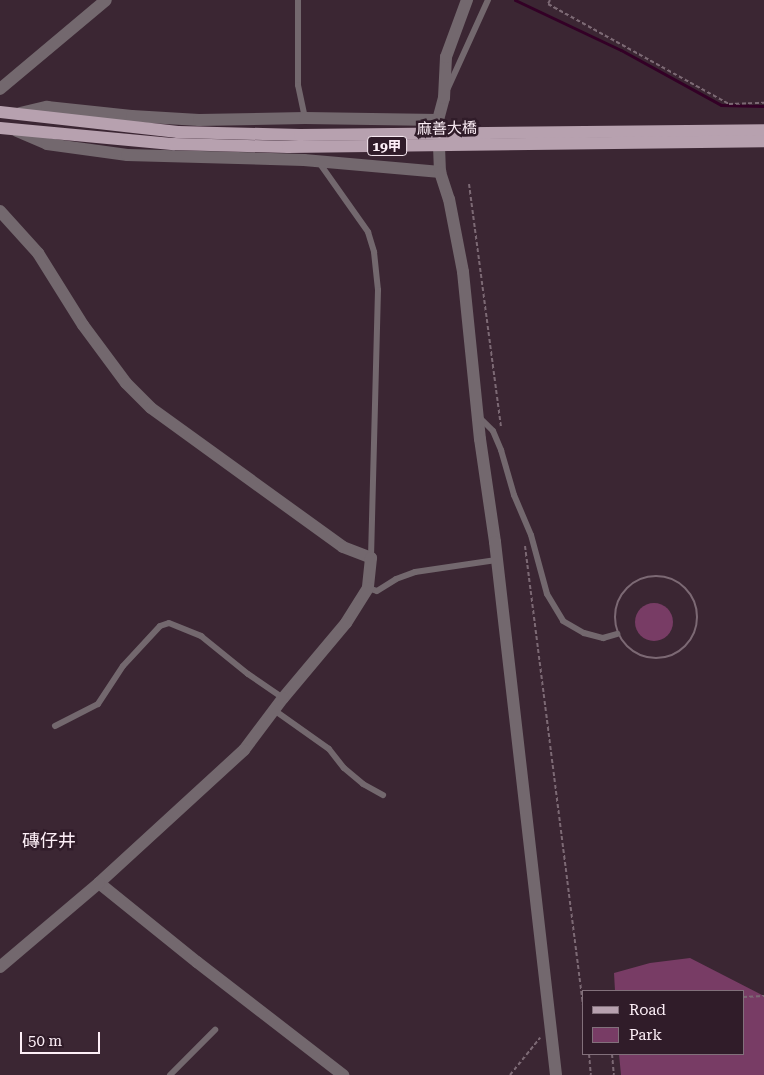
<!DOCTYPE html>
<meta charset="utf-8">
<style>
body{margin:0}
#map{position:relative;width:764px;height:1075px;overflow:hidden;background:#3b2633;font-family:"Roboto Serif","Noto Sans TC",serif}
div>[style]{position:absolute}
.green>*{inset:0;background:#783c65}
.round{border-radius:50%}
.stream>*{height:3px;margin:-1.5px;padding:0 1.5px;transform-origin:1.5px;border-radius:1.5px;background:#330026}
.path>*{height:2px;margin-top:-1px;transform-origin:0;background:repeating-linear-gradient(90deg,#7c6974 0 4px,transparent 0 6.5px)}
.path>.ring{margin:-1px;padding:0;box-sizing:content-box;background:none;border:2px solid #7c6974;border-radius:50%}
.service>*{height:6px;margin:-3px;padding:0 3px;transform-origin:3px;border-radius:3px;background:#73686e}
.minor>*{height:12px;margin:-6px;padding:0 6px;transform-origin:6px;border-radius:6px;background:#73686e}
.tertiary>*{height:12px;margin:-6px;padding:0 6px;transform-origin:6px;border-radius:6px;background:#73686e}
.primary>*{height:12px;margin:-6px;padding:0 6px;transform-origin:6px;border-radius:6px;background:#b7a1af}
span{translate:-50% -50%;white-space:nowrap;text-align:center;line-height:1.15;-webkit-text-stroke:5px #301c29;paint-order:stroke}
.shield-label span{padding:1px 4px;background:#301c29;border:1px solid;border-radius:4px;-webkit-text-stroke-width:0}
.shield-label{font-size:14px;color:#fdeff7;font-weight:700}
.street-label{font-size:15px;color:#fdeff7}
.quarter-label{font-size:18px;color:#fdeff7}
.legend{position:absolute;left:582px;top:990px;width:162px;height:65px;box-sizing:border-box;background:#301c29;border:1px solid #82707b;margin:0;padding:6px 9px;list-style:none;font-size:15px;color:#fdeff7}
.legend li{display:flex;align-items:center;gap:10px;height:25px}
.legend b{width:25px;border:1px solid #82707b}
.scale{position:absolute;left:20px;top:1032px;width:80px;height:22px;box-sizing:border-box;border:2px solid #fdeff7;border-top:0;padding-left:6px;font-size:15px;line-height:18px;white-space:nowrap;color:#fdeff7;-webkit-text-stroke:4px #301c29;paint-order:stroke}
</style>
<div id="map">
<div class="green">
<i class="round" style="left:635px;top:603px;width:38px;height:38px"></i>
<i style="clip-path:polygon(690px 958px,764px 996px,764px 1075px,621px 1075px,619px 1054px,743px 1054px,743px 991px,615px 991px,614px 973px,650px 963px)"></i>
</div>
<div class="stream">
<i style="left:515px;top:0;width:117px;rotate:25.3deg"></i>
<i style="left:621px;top:50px;width:114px;rotate:28.8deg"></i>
<i style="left:721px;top:105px;width:43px;rotate:1.3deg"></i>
</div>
<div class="path">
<i style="left:550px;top:0;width:4px;rotate:117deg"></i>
<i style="left:548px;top:4px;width:207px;rotate:28.9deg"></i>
<i style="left:729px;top:104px;width:35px;rotate:-2deg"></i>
<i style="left:469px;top:184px;width:245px;rotate:82.5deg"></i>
<i style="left:525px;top:546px;width:463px;rotate:82.8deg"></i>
<i class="ring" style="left:615px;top:576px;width:80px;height:80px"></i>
<i style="left:743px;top:997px;width:21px;rotate:-3deg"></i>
<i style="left:589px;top:1054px;width:21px;rotate:85deg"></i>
<i style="left:612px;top:1054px;width:21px;rotate:85deg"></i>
<i style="left:510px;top:1075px;width:48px;rotate:-51deg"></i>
</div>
<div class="service">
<i style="left:298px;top:0;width:85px;rotate:90deg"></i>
<i style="left:298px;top:85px;width:34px;rotate:78deg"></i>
<i style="left:448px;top:88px;width:97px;rotate:-65.6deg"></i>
<i style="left:318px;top:161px;width:87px;rotate:54.8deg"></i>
<i style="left:368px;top:232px;width:21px;rotate:73deg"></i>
<i style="left:374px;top:252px;width:38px;rotate:84deg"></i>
<i style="left:378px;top:290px;width:268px;rotate:91.5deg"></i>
<i style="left:480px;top:418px;width:18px;rotate:45deg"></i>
<i style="left:493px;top:431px;width:21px;rotate:67deg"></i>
<i style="left:501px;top:450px;width:47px;rotate:73.9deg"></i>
<i style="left:514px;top:495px;width:43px;rotate:67deg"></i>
<i style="left:531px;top:535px;width:61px;rotate:74.8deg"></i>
<i style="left:547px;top:594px;width:31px;rotate:59deg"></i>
<i style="left:563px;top:621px;width:24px;rotate:30deg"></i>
<i style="left:584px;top:633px;width:20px;rotate:15deg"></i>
<i style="left:603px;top:638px;width:15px;rotate:-16deg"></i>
<i style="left:368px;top:588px;width:9px;rotate:18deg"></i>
<i style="left:377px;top:591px;width:22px;rotate:-32deg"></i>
<i style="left:396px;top:579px;width:20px;rotate:-20deg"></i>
<i style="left:415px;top:572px;width:82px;rotate:-8.4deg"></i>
<i style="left:274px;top:710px;width:67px;rotate:35.3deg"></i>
<i style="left:329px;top:749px;width:24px;rotate:52deg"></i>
<i style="left:344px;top:768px;width:25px;rotate:40deg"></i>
<i style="left:363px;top:784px;width:23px;rotate:29deg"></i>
<i style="left:55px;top:726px;width:48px;rotate:-27.1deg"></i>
<i style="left:98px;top:704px;width:45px;rotate:-56.7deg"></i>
<i style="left:123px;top:666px;width:54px;rotate:-47.2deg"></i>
<i style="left:160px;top:626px;width:9px;rotate:-18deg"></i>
<i style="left:169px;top:623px;width:35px;rotate:22deg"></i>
<i style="left:201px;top:636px;width:60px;rotate:39deg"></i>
<i style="left:248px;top:674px;width:42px;rotate:34.4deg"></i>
<i style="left:170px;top:1075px;width:64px;rotate:-45deg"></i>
</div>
<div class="minor">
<i style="left:20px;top:113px;width:28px;rotate:-13deg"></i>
<i style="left:47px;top:107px;width:85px;rotate:6deg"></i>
<i style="left:132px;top:116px;width:67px;rotate:3.4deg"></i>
<i style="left:199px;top:120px;width:106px;rotate:-1.1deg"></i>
<i style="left:305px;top:118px;width:133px;rotate:0.9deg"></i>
<i style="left:438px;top:120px;width:23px;rotate:-75deg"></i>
<i style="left:444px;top:98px;width:41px;rotate:-87.2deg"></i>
<i style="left:446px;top:57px;width:61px;rotate:-69.8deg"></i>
<i style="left:17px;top:131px;width:33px;rotate:23deg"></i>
<i style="left:47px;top:144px;width:81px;rotate:7.8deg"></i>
<i style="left:127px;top:155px;width:177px;rotate:1.6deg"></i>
<i style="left:304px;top:160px;width:137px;rotate:5deg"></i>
<i style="left:99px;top:883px;width:126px;rotate:38.9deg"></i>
<i style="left:197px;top:962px;width:185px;rotate:37.7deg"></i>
</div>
<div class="tertiary">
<i style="left:0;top:89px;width:138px;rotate:-40deg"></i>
<i style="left:438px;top:120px;width:52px;rotate:87.8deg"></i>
<i style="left:440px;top:172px;width:28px;rotate:72deg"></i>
<i style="left:449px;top:199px;width:74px;rotate:79.1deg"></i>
<i style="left:463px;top:272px;width:168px;rotate:84.2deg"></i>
<i style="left:480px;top:439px;width:104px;rotate:81.7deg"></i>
<i style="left:495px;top:542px;width:536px;rotate:83.47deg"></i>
<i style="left:0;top:211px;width:57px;rotate:47.9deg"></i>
<i style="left:38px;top:253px;width:85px;rotate:58deg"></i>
<i style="left:83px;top:325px;width:72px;rotate:53.4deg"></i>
<i style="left:126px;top:383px;width:35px;rotate:45deg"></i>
<i style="left:151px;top:408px;width:237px;rotate:35.9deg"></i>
<i style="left:343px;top:547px;width:30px;rotate:21deg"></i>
<i style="left:371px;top:558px;width:30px;rotate:96deg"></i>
<i style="left:368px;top:588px;width:41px;rotate:122.2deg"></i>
<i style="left:346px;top:623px;width:98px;rotate:130deg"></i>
<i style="left:283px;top:698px;width:65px;rotate:126.9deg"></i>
<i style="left:244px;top:750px;width:197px;rotate:137.5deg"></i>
<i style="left:99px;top:883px;width:130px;rotate:139.7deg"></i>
</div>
<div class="primary">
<i style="left:0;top:112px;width:179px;rotate:6.4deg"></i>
<i style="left:178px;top:132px;width:122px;rotate:1.4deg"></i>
<i style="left:300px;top:135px;width:464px;rotate:-0.6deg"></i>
<i style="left:0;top:128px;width:175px;rotate:5.3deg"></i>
<i style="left:174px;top:144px;width:114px;rotate:1.5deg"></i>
<i style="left:288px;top:147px;width:476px;rotate:-0.7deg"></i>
</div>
<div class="shield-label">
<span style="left:387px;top:146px">19甲</span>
</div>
<div class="street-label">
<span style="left:447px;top:129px;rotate:-1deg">麻善大橋</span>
</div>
<div class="quarter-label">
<span style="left:49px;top:841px">磚仔井</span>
</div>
<ul class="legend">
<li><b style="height:6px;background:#b7a1af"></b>Road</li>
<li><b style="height:14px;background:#783c65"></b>Park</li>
</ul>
<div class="scale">50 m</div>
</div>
